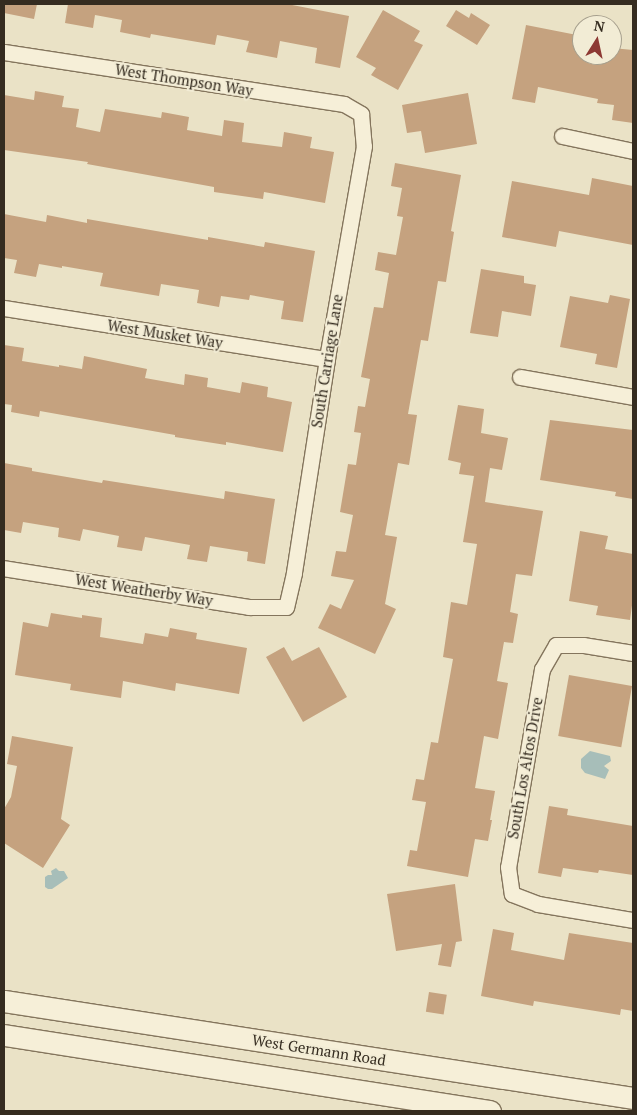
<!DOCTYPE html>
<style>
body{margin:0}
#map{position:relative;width:637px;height:1115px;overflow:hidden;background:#eae2c6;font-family:"PT Serif",serif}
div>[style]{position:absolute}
.water>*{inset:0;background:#a7beb9}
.building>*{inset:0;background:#c5a27f;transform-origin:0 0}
.roads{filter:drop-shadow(1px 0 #84755d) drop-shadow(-1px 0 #84755d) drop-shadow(0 1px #84755d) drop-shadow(0 -1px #84755d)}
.minor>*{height:15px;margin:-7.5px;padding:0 7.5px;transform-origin:7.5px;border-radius:7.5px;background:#f6efd8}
.secondary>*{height:21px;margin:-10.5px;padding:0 10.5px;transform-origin:10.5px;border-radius:10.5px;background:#f6efd8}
span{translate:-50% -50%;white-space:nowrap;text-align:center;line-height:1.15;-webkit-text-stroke:4px #f2ecd5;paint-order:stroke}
.street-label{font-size:15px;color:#352c20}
.frame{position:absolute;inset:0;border:5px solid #352c20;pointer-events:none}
.north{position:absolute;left:572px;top:15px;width:50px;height:50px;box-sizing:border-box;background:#f2ecd5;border:1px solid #a69f8d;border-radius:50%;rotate:10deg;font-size:14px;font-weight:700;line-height:20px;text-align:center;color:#352c20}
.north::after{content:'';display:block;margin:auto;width:18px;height:22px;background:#8d3933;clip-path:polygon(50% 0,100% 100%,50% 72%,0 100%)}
</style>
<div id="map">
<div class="water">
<i style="clip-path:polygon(590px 751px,610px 756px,611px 761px,604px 766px,609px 770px,605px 779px,585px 773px,581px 768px,581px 759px)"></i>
<i style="clip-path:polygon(56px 868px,59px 871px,64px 871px,68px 878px,52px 889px,48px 889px,45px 887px,45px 877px,48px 875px,52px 875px,51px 871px)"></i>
</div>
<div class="building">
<i style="clip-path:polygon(4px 4px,37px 4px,34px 19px,4px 13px)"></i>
<i style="clip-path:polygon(68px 4px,287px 4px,349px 16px,340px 68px,315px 63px,317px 48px,280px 41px,277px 58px,246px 52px,249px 41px,217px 35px,215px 45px,151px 34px,150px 38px,120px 32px,122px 20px,95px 15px,93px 28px,65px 23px)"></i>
<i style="clip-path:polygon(383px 10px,420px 31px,414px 41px,423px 45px,398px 90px,371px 75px,376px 68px,356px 57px)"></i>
<i style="clip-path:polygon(456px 10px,469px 18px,471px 13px,490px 25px,477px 45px,446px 26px)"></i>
<i style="clip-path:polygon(526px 25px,582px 36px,579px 55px,612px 55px,612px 48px,633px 50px,633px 123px,612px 120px,614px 105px,597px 103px,598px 99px,538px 87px,535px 103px,512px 99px)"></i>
<i style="clip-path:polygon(35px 91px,64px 96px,62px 107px,79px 109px,76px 127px,100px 132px,105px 109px,161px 118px,162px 112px,189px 117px,187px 130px,222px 136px,224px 120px,244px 123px,242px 142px,282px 147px,284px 132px,312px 137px,310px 148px,334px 152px,325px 203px,264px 192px,263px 199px,214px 192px,214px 187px,87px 164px,88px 162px,4px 150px,4px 95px,34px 100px)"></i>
<i style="clip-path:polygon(468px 93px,477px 144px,425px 153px,421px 131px,407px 133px,402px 105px)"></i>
<i style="clip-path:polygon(395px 163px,461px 175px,451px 231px,454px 232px,446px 282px,438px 281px,428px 341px,421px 340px,408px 414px,417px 415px,409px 465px,398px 463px,385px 535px,397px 537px,385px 604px,396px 609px,375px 654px,318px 628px,330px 604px,341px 609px,354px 580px,331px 576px,336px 551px,346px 552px,353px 515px,340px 512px,348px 464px,356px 465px,361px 433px,354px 432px,358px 406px,365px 407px,370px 379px,361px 377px,374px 307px,383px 308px,389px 273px,375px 270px,378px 252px,396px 255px,403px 217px,397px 216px,402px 188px,391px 186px)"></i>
<i style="clip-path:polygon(592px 178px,633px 186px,633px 245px,559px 231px,556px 247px,502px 237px,512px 181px,589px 195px)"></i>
<i style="clip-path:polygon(4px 214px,46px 222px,47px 215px,87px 223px,87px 219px,208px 240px,208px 237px,264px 247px,265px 242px,315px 251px,303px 322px,281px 319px,284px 301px,250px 295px,249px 300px,221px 296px,219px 307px,197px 303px,199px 290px,161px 284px,159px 296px,100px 286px,103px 273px,62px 266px,62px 268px,39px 264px,36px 277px,14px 273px,17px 260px,4px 258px)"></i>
<i style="clip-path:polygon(481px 269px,524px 276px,524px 283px,536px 285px,531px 316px,502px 311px,498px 337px,470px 333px)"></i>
<i style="clip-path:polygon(610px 295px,630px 299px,617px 368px,595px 364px,597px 354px,560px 347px,570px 296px,608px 303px)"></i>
<i style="clip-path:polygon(4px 345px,24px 348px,22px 361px,59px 367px,59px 365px,82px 369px,84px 356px,147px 369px,145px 378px,184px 385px,185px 374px,208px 378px,207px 387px,240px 393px,242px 382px,268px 387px,267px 397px,292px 402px,283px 452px,226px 442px,226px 445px,175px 437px,175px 435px,40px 411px,39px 417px,11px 412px,12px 405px,4px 404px)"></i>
<i style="clip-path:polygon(458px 405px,484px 409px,481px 433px,508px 438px,502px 470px,490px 468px,485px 502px,543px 511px,532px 576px,516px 574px,510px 612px,518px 614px,513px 643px,504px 642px,497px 681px,508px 683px,498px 739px,484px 736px,475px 788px,495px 791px,490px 820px,492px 820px,488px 841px,475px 839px,468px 877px,407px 866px,410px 850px,417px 851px,426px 802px,412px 800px,416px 779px,424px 780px,431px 742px,438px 743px,453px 659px,443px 657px,451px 602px,467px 605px,477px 544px,463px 542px,474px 476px,459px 474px,461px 463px,448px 460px)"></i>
<i style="clip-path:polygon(550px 420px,633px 430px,633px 499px,615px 496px,616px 492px,540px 480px)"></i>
<i style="clip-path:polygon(4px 463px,32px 468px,32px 471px,102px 483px,103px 480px,224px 499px,225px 491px,275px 499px,265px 564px,247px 561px,248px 552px,210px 546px,207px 562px,187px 559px,190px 545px,145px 537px,142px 551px,117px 547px,119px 536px,83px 529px,80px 541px,58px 537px,59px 528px,23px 522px,21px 533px,4px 530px)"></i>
<i style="clip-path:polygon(580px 531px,608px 536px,605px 549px,633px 554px,633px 598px,630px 620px,596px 615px,598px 606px,569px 601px)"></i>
<i style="clip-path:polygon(51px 613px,82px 618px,82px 615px,102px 618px,100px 637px,143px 644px,145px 633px,168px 637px,170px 628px,197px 633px,196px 639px,247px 648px,239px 694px,176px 683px,175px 691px,123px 681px,121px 698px,70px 690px,71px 684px,15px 675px,23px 622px,48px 627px)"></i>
<i style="clip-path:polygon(284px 647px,292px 661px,319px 647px,347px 697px,303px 722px,266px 657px)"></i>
<i style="left:569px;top:675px;width:64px;height:62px;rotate:10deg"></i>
<i style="clip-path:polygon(12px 736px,73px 747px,61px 819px,70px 825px,43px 868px,4px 843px,4px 809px,11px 797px,17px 766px,7px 764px)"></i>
<i style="clip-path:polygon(549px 806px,568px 809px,567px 815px,633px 826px,633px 875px,599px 870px,598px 873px,563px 868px,561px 877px,538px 873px)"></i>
<i style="clip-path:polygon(455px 884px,462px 941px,456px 942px,451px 967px,438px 965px,442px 944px,396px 951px,387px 894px)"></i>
<i style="clip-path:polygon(493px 929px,514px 933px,511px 950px,564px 960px,569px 933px,633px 943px,633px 1011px,621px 1009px,620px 1015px,534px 1001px,533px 1006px,481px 996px)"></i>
<i style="left:429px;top:992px;width:18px;height:20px;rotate:9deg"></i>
</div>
<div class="roads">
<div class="minor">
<i style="left:4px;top:52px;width:344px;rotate:8.7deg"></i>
<i style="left:344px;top:104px;width:20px;rotate:30deg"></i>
<i style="left:361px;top:114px;width:32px;rotate:85deg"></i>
<i style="left:364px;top:146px;width:216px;rotate:99.9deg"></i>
<i style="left:327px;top:359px;width:217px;rotate:98.8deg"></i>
<i style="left:294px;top:573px;width:35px;rotate:103deg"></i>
<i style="left:286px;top:607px;width:37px;rotate:180deg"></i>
<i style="left:249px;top:607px;width:248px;rotate:-171deg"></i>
<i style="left:562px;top:136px;width:73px;rotate:11.9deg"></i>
<i style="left:4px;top:308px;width:327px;rotate:9deg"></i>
<i style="left:520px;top:377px;width:115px;rotate:10deg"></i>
<i style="left:633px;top:653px;width:51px;rotate:-170.9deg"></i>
<i style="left:583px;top:645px;width:27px;rotate:180deg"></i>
<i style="left:556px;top:645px;width:28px;rotate:120deg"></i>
<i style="left:542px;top:669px;width:201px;rotate:99.7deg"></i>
<i style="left:508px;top:867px;width:27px;rotate:82deg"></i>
<i style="left:512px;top:894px;width:28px;rotate:21deg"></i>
<i style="left:538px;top:904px;width:96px;rotate:9.6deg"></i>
</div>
<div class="secondary">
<i style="left:4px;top:1001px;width:636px;rotate:8.77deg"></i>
<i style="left:4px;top:1035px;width:492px;rotate:8.9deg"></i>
</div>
</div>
<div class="street-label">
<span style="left:184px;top:80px;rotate:9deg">West Thompson Way</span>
<span style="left:165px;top:334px;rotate:9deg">West Musket Way</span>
<span style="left:327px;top:361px;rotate:-81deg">South Carriage Lane</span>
<span style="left:144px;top:590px;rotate:9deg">West Weatherby Way</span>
<span style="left:525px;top:768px;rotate:-80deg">South Los Altos Drive</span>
<span style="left:319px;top:1050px;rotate:9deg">West Germann Road</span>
</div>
<div class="frame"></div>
<div class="north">N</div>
</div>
